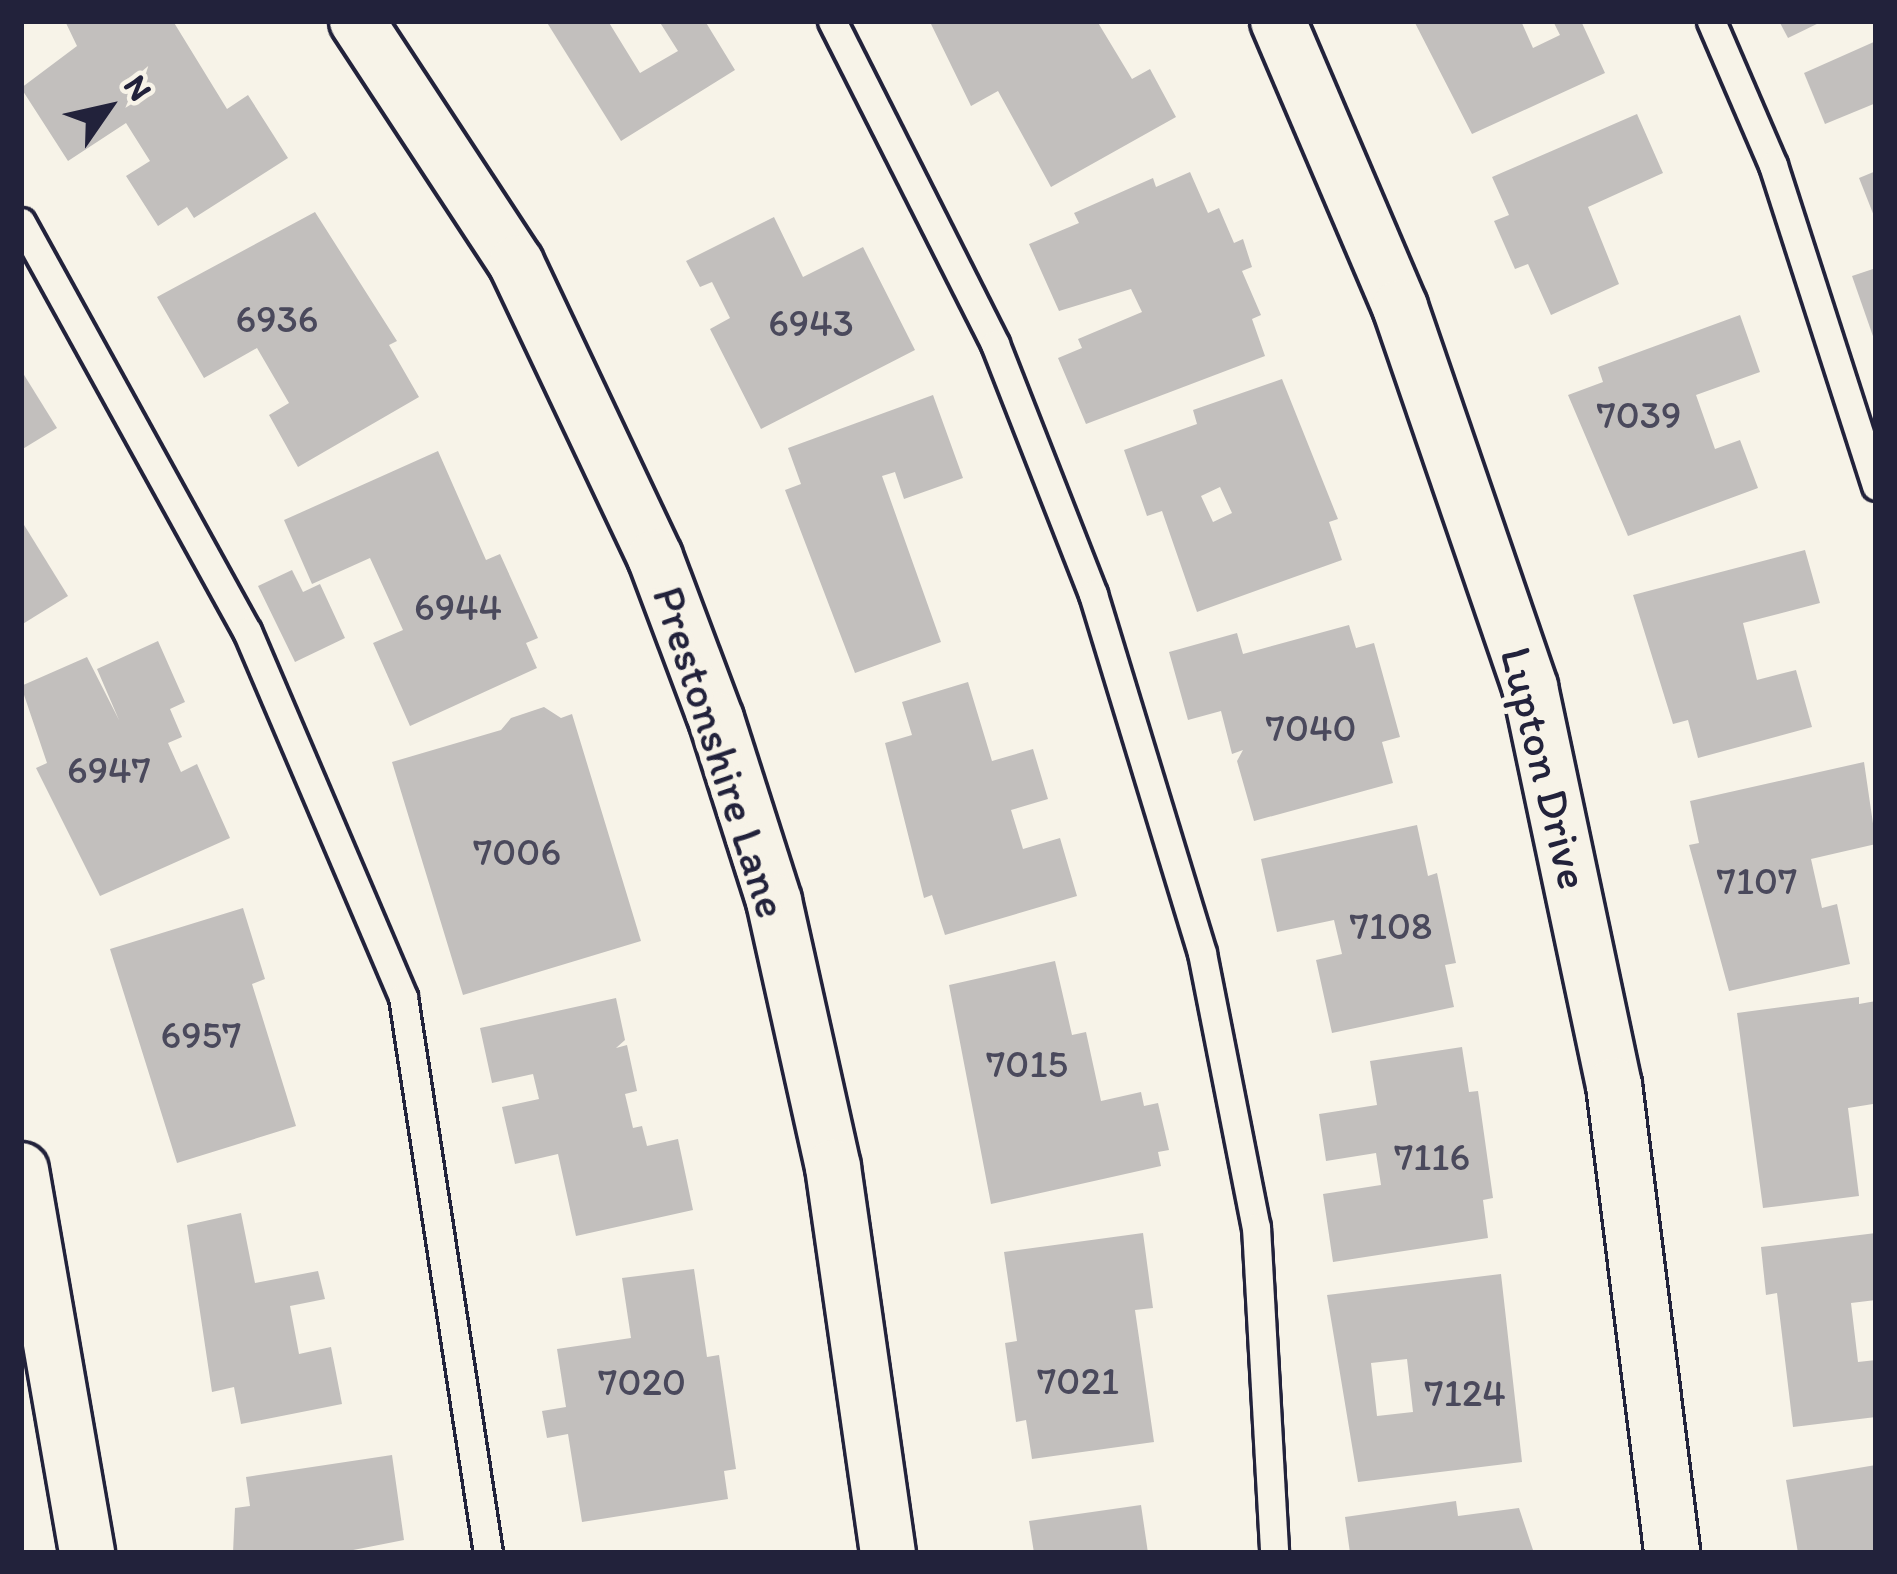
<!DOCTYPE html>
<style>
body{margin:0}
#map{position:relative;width:1897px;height:1574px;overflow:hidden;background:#f7f3e8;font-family:Itim,sans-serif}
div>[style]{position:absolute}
.building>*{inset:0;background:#c2bfbd}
.roads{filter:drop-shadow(3px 0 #22223b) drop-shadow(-3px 0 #22223b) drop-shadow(0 3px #22223b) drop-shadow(0 -3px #22223b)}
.lane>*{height:27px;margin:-13.5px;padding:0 13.5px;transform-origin:13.5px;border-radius:13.5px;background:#f7f3e8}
.street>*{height:54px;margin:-27px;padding:0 27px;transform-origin:27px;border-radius:27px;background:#f7f3e8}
span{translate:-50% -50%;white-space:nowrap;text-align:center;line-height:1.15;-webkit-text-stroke:12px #f7f3e8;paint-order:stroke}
.number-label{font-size:39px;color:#4a495c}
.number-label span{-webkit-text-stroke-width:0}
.street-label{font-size:45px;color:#22223b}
.frame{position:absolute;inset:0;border:24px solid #22223b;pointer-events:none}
.north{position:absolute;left:48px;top:48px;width:120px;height:120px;-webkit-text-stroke:9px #f7f3e8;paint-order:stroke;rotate:56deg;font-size:33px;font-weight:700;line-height:48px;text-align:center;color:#22223b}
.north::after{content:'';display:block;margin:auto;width:42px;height:54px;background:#22223b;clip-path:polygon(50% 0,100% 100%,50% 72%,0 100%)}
</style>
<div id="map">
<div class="building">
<i style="clip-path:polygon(65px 21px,173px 21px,227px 109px,248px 95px,288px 158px,194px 218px,187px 207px,158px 226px,126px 176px,150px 161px,126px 123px,68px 161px,21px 88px,77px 46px)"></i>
<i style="clip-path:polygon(546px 21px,608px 21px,640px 73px,678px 51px,659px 21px,705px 21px,735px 70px,621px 141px)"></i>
<i style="clip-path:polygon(1097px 21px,1132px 79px,1150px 69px,1176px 117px,1051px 187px,998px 91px,971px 106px,931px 24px)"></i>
<i style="clip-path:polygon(1414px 21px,1521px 21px,1533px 48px,1560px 35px,1553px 21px,1581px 21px,1605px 73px,1472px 134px)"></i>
<i style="clip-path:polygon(1779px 21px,1823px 21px,1788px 38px)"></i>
<i style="clip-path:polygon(1876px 41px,1876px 103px,1825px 124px,1804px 73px)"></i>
<i style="clip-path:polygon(1637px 114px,1663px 173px,1588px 207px,1619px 284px,1551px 315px,1528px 264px,1515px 269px,1494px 221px,1509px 215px,1492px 177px)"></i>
<i style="clip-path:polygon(1876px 171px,1876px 221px,1859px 178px)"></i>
<i style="clip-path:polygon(1190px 172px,1208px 213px,1219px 208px,1234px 243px,1243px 239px,1252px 267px,1242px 271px,1261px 315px,1252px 319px,1265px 356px,1086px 424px,1058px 358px,1082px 348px,1078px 339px,1142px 312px,1131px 289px,1059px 311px,1029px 244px,1079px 223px,1074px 213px,1153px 178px,1156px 187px)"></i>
<i style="clip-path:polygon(315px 212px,397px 341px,389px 345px,419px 397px,298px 467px,269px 415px,289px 403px,257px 348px,204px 378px,157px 297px)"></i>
<i style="clip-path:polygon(774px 217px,803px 277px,863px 247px,915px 350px,761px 429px,710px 329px,730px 318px,712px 282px,700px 287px,686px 261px)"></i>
<i style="clip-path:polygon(1876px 268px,1876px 342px,1875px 342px,1852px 276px)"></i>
<i style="clip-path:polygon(1740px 315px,1760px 372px,1696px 395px,1715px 449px,1740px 440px,1758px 488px,1628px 536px,1568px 395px,1603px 382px,1598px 367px)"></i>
<i style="clip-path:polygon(21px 370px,57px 428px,21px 450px)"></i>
<i style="clip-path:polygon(evenodd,1282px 379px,1338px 519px,1329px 522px,1342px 560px,1197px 612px,1162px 511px,1147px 516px,1124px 450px,1197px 424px,1193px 410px,1282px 379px,1220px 487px,1232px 513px,1213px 522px,1201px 496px,1220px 487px)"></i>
<i style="clip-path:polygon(933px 395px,963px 478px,904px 499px,895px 472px,882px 476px,941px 642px,855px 673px,785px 490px,801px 484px,788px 448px)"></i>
<i style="clip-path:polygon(438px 451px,486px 560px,500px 554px,538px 638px,526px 643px,537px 668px,410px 726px,373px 643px,403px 630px,370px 558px,312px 584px,284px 520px)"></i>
<i style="clip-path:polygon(21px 520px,68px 596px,21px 625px)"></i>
<i style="clip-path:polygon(1805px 550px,1820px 603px,1743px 623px,1757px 680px,1796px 670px,1812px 727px,1698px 758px,1688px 720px,1673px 724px,1633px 595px)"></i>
<i style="clip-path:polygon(292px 570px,303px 592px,320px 584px,345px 638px,295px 662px,258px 586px)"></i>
<i style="clip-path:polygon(1349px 625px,1356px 648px,1374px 643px,1400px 737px,1382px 742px,1393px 783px,1254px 821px,1237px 761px,1243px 750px,1232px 754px,1221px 711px,1188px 720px,1169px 652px,1237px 633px,1243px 654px)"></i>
<i style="clip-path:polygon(158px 641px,185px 702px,170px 709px,182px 737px,168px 743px,181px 772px,197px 764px,230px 838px,100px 896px,36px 768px,47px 763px,21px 686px,87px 657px,119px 720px,97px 669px)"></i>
<i style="clip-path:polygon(968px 682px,992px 761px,1033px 749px,1048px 799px,1011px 810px,1023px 849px,1060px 838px,1077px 896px,945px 935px,932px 895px,924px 898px,885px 743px,912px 735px,902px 702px)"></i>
<i style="clip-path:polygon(544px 707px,561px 718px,572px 714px,641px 941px,463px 995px,392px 762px,501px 730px,511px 718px)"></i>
<i style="clip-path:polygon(1864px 762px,1876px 844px,1811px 859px,1822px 908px,1837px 904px,1850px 964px,1729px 991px,1689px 845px,1699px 843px,1690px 801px)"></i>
<i style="clip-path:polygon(1417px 825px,1428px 876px,1437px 873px,1456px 963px,1445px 965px,1454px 1007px,1332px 1033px,1316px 960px,1342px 954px,1334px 920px,1277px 932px,1261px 859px)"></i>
<i style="clip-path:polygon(243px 908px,265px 979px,252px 984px,296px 1126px,177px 1163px,110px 949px)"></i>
<i style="clip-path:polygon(1055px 961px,1072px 1035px,1086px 1032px,1101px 1101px,1141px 1092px,1144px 1106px,1158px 1103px,1169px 1150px,1158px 1152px,1161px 1166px,991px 1204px,949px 985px)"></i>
<i style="clip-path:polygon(1859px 997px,1859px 1004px,1876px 1001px,1873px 1104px,1848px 1108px,1859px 1196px,1763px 1208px,1737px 1013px)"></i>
<i style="clip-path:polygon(616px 998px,625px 1040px,616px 1048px,627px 1045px,637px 1091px,625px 1094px,633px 1128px,642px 1126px,647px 1146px,678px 1139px,693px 1210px,576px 1236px,558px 1154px,515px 1164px,502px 1107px,539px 1099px,533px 1074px,492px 1083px,480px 1028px)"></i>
<i style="clip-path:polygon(1462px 1047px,1469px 1092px,1478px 1091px,1493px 1198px,1483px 1200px,1488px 1238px,1333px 1262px,1323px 1194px,1381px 1185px,1376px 1153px,1326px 1161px,1319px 1114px,1377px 1105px,1370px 1061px)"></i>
<i style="clip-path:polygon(241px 1213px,255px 1283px,318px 1271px,325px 1299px,290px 1306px,299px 1354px,331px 1347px,342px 1404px,241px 1424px,234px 1387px,212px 1392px,187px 1225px)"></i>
<i style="clip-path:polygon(1143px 1233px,1153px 1308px,1135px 1310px,1154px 1442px,1032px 1459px,1026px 1420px,1016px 1422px,1005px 1343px,1017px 1341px,1004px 1252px)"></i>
<i style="clip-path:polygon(1876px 1233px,1876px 1300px,1851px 1303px,1858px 1362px,1876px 1360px,1876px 1417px,1793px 1427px,1777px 1293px,1766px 1295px,1761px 1247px)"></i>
<i style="clip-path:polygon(694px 1269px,707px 1357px,719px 1355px,736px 1469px,724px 1471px,728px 1499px,582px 1522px,568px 1434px,547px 1438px,542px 1411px,566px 1407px,557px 1349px,631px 1338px,622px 1278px)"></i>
<i style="clip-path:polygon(evenodd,1501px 1274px,1522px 1462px,1358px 1482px,1327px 1295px,1501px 1274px,1407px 1359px,1413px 1412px,1377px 1416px,1371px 1363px,1407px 1359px)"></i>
<i style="clip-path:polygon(392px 1455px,404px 1540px,338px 1553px,233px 1553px,235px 1508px,250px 1506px,246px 1477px)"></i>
<i style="clip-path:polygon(1876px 1465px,1876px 1553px,1798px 1553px,1786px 1480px)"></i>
<i style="clip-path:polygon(1456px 1501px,1458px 1516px,1519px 1508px,1534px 1553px,1350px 1553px,1345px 1517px)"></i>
<i style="clip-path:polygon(1141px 1505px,1148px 1553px,1034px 1553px,1029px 1521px)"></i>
</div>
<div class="roads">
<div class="lane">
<i style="left:832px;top:21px;width:362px;rotate:63.2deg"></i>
<i style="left:995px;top:344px;width:269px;rotate:68.6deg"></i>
<i style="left:1093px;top:594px;width:375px;rotate:73.1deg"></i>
<i style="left:1202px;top:953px;width:279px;rotate:78.9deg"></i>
<i style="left:1256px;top:1227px;width:326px;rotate:86.8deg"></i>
<i style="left:1711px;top:21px;width:157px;rotate:66.7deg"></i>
<i style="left:1773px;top:165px;width:337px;rotate:72.2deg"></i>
<i style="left:21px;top:222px;width:467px;rotate:61.1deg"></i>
<i style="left:247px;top:631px;width:398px;rotate:66.9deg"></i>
<i style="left:403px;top:997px;width:562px;rotate:81.31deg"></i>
</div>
<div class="street">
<i style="left:357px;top:21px;width:290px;rotate:56.7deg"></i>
<i style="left:516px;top:263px;width:325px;rotate:64.7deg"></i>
<i style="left:655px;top:557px;width:173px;rotate:69.4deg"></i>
<i style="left:716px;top:719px;width:191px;rotate:72.3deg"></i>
<i style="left:774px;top:901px;width:272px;rotate:77.5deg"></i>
<i style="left:833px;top:1167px;width:390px;rotate:81.9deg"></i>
<i style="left:1278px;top:21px;width:311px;rotate:66.9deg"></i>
<i style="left:1400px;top:307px;width:402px;rotate:71.1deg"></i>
<i style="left:1530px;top:687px;width:407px;rotate:78.1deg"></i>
<i style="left:1614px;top:1085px;width:472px;rotate:82.9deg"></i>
<i style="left:21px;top:1170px;width:389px;rotate:80.2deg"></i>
</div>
</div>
<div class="number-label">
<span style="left:277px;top:319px">6936</span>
<span style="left:811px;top:323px">6943</span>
<span style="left:1639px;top:415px">7039</span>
<span style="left:458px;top:607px">6944</span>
<span style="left:1311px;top:728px">7040</span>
<span style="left:109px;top:770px">6947</span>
<span style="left:517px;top:852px">7006</span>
<span style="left:1757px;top:881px">7107</span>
<span style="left:1391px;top:926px">7108</span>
<span style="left:201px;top:1035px">6957</span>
<span style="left:1027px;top:1064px">7015</span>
<span style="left:1432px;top:1157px">7116</span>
<span style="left:1078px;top:1381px">7021</span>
<span style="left:642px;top:1382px">7020</span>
<span style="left:1465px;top:1393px">7124</span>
</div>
<div class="street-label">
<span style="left:720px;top:752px;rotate:72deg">Prestonshire Lane</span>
<span style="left:1545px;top:768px;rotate:76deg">Lupton Drive</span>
</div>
<div class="frame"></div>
<div class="north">N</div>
</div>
